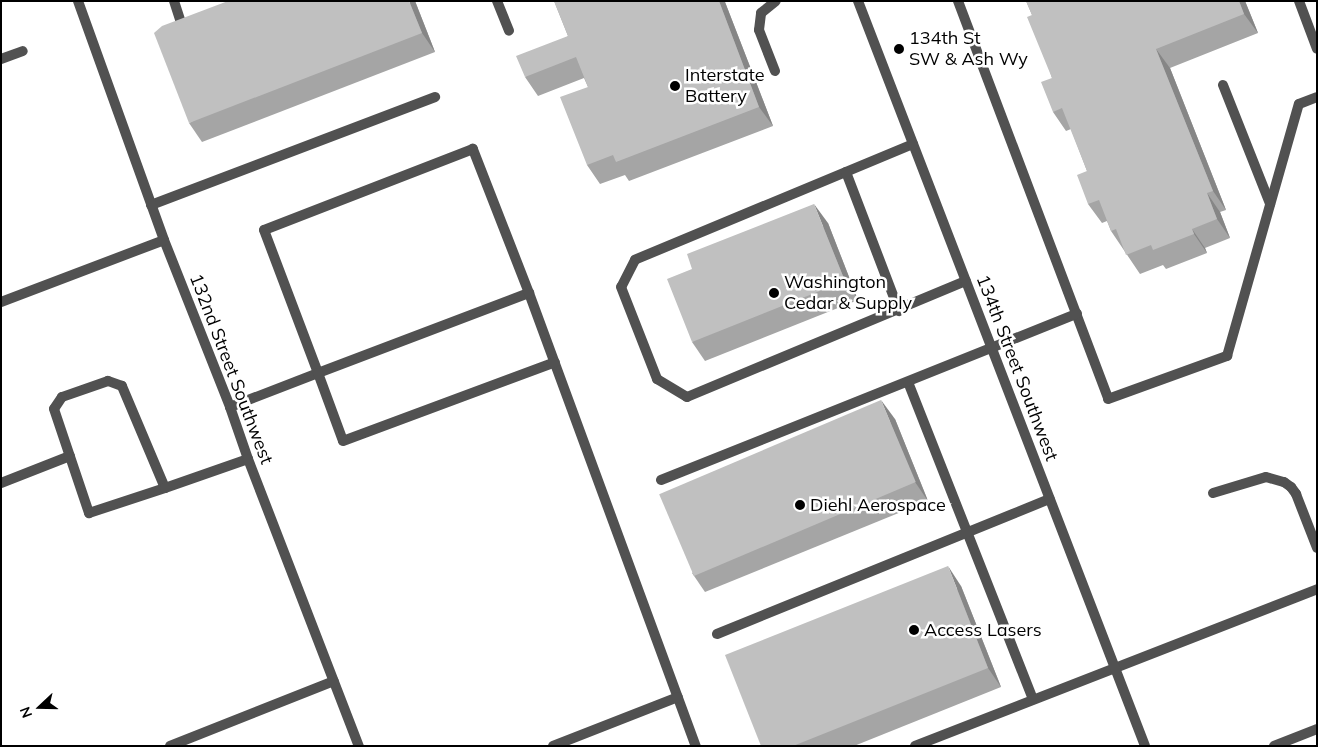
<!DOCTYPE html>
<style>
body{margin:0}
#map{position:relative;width:1318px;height:747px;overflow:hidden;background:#fff;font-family:Mulish,sans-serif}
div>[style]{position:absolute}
.service>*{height:10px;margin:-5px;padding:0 5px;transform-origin:5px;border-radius:5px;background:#515151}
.minor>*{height:10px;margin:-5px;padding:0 5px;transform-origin:5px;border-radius:5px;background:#515151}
.tertiary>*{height:10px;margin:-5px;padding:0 5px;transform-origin:5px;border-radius:5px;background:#515151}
.wall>*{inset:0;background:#a5a5a5}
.shaded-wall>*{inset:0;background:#868686}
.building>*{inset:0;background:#c0c0c0;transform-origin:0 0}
.dots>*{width:14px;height:14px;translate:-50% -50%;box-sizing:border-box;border:2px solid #fff;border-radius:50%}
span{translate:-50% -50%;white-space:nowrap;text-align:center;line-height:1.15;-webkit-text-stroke:5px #fff;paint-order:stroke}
.poi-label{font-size:18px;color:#000}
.left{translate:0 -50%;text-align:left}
.street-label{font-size:18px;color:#000}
.frame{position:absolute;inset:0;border:2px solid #000;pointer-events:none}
.north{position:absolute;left:15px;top:682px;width:50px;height:50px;-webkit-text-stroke:4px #fff;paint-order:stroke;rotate:249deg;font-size:14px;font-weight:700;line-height:20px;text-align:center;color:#000}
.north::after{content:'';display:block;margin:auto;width:18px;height:22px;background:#000;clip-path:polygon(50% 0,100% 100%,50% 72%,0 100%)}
</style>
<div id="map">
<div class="service">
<i style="left:174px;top:1px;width:32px;rotate:72deg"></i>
<i style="left:497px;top:1px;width:32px;rotate:68deg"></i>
<i style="left:958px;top:1px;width:425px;rotate:69.3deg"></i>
<i style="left:1108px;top:399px;width:127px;rotate:-19.9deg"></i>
<i style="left:1227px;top:356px;width:262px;rotate:-74.1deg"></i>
<i style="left:1299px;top:104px;width:19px;rotate:-21deg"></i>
<i style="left:1299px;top:1px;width:51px;rotate:69.4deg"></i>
<i style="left:1px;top:59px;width:23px;rotate:-20deg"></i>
<i style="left:775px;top:71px;width:44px;rotate:-111.3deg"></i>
<i style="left:759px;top:30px;width:17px;rotate:-83deg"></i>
<i style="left:761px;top:13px;width:19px;rotate:-39deg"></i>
<i style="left:1223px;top:85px;width:128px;rotate:68.4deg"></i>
<i style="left:913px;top:144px;width:301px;rotate:157.4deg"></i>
<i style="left:635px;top:260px;width:30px;rotate:117deg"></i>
<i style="left:621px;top:287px;width:99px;rotate:68.6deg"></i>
<i style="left:657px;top:379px;width:35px;rotate:31deg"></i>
<i style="left:687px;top:397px;width:302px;rotate:-22.6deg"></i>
<i style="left:846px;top:172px;width:149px;rotate:69.1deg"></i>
<i style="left:151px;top:205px;width:304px;rotate:-20.8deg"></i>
<i style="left:529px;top:293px;width:483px;rotate:69.8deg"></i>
<i style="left:908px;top:382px;width:341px;rotate:68.5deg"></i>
<i style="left:230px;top:407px;width:94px;rotate:-21.1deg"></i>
<i style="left:318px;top:373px;width:226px;rotate:-20.8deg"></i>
<i style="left:529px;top:293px;width:155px;rotate:-111.3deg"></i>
<i style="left:473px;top:149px;width:224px;rotate:158.8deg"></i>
<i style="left:264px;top:230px;width:153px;rotate:69.3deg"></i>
<i style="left:318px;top:373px;width:72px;rotate:69.8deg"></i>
<i style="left:343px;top:441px;width:226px;rotate:-20.4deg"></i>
<i style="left:661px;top:480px;width:448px;rotate:-21.8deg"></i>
<i style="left:1px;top:483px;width:74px;rotate:-21.4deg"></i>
<i style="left:165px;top:488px;width:111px;rotate:-112.9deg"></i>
<i style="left:122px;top:386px;width:15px;rotate:-160deg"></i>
<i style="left:108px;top:381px;width:49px;rotate:160.8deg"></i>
<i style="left:62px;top:397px;width:14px;rotate:124deg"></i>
<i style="left:54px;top:409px;width:110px;rotate:71.4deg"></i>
<i style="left:89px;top:513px;width:80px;rotate:-18.2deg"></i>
<i style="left:165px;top:488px;width:88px;rotate:-19.3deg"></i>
<i style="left:1213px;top:493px;width:55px;rotate:-16.8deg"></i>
<i style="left:1266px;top:477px;width:19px;rotate:16deg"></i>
<i style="left:1284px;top:482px;width:9px;rotate:36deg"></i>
<i style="left:1291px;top:487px;width:9px;rotate:54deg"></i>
<i style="left:1296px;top:494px;width:58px;rotate:68.7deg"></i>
<i style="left:717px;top:634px;width:359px;rotate:-22.1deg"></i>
<i style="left:170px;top:746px;width:176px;rotate:-21.6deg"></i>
<i style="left:553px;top:746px;width:134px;rotate:-21.4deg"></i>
<i style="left:915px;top:746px;width:432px;rotate:-21.3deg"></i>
</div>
<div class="minor">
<i style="left:78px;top:1px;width:254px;rotate:70.2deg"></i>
<i style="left:164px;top:240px;width:180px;rotate:68.4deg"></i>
<i style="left:230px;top:407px;width:55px;rotate:70.9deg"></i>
<i style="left:248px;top:459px;width:308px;rotate:68.9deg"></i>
<i style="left:1px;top:302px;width:174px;rotate:-20.8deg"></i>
</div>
<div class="tertiary">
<i style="left:858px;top:1px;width:798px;rotate:68.93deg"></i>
<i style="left:1274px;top:746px;width:46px;rotate:-21.6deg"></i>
</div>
<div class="wall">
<i style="clip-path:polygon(415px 1px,435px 52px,202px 142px,189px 123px)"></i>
<i style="clip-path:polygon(554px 1px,726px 1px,725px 2px,773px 126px,629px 181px,625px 175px,600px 184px,587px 165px,588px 87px,584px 78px,538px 96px,525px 77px,568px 36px)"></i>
<i style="clip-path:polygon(1026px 1px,1245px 1px,1258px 33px,1170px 68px,1226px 210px,1220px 212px,1230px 238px,1205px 248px,1207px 253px,1166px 269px,1163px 265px,1140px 274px,1111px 231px,1107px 221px,1102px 223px,1088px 204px,1087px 171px,1071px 129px,1066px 131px,1053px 112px,1052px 78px,1032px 15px)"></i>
<i style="clip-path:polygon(828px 223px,858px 300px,705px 361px,692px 342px)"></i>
<i style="clip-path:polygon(895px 419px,928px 501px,705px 592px,692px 573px)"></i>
<i style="clip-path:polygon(961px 586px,1001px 687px,854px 746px,761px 746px)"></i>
</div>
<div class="shaded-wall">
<i style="clip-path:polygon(409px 1px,415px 1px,435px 52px,422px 33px)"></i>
<i style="clip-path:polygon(719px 1px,725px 2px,773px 126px,759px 107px)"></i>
<i style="clip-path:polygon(1239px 1px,1245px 1px,1258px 33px,1244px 14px)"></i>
<i style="clip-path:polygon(1156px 49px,1170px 68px,1226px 210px,1213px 191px)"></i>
<i style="clip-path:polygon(1207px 193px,1220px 212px,1230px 238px,1217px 219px)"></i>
<i style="clip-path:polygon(814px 204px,828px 223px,858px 300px,845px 281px)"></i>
<i style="clip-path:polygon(1192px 229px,1205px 248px,1207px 253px,1194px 234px)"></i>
<i style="clip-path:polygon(881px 400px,895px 419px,928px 501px,915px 482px)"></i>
<i style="clip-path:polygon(948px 566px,961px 586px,1001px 687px,988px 668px)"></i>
</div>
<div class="building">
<i style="clip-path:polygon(228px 1px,409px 1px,422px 33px,189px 123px,154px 33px,162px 26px)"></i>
<i style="clip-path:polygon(554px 1px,719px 1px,759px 107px,616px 162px,613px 155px,587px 165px,560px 97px,588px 87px,576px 57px,525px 77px,516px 56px,568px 36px)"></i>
<i style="clip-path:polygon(1026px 1px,1239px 1px,1244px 14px,1156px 49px,1213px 191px,1207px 193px,1217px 219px,1192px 229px,1194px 234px,1153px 250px,1151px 245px,1126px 255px,1116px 229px,1111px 231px,1099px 200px,1088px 204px,1077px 175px,1087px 171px,1062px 108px,1053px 112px,1041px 82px,1052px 78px,1027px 17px,1032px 15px)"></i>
<i style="clip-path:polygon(814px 204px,845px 281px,692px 342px,667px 279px,692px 269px,687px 254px)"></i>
<i style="left:881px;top:400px;width:89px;height:241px;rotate:67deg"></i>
<i style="clip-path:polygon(948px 566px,988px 668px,793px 746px,761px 746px,725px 655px)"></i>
</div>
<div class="dots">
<i style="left:899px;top:49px;background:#000"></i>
<i style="left:675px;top:86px;background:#000"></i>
<i style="left:774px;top:293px;background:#000"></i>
<i style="left:800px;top:505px;background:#000"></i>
<i style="left:914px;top:630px;background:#000"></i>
</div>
<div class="poi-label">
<span class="left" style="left:909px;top:49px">134th St<br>SW &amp; Ash Wy</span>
<span class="left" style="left:685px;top:86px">Interstate<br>Battery</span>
<span class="left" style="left:784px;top:293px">Washington<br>Cedar &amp; Supply</span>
<span class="left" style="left:810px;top:505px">Diehl Aerospace</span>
<span class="left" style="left:924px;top:630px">Access Lasers</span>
</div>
<div class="street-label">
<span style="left:1017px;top:368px;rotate:69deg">134th Street Southwest</span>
<span style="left:231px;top:369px;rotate:69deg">132nd Street Southwest</span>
</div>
<div class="frame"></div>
<div class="north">N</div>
</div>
